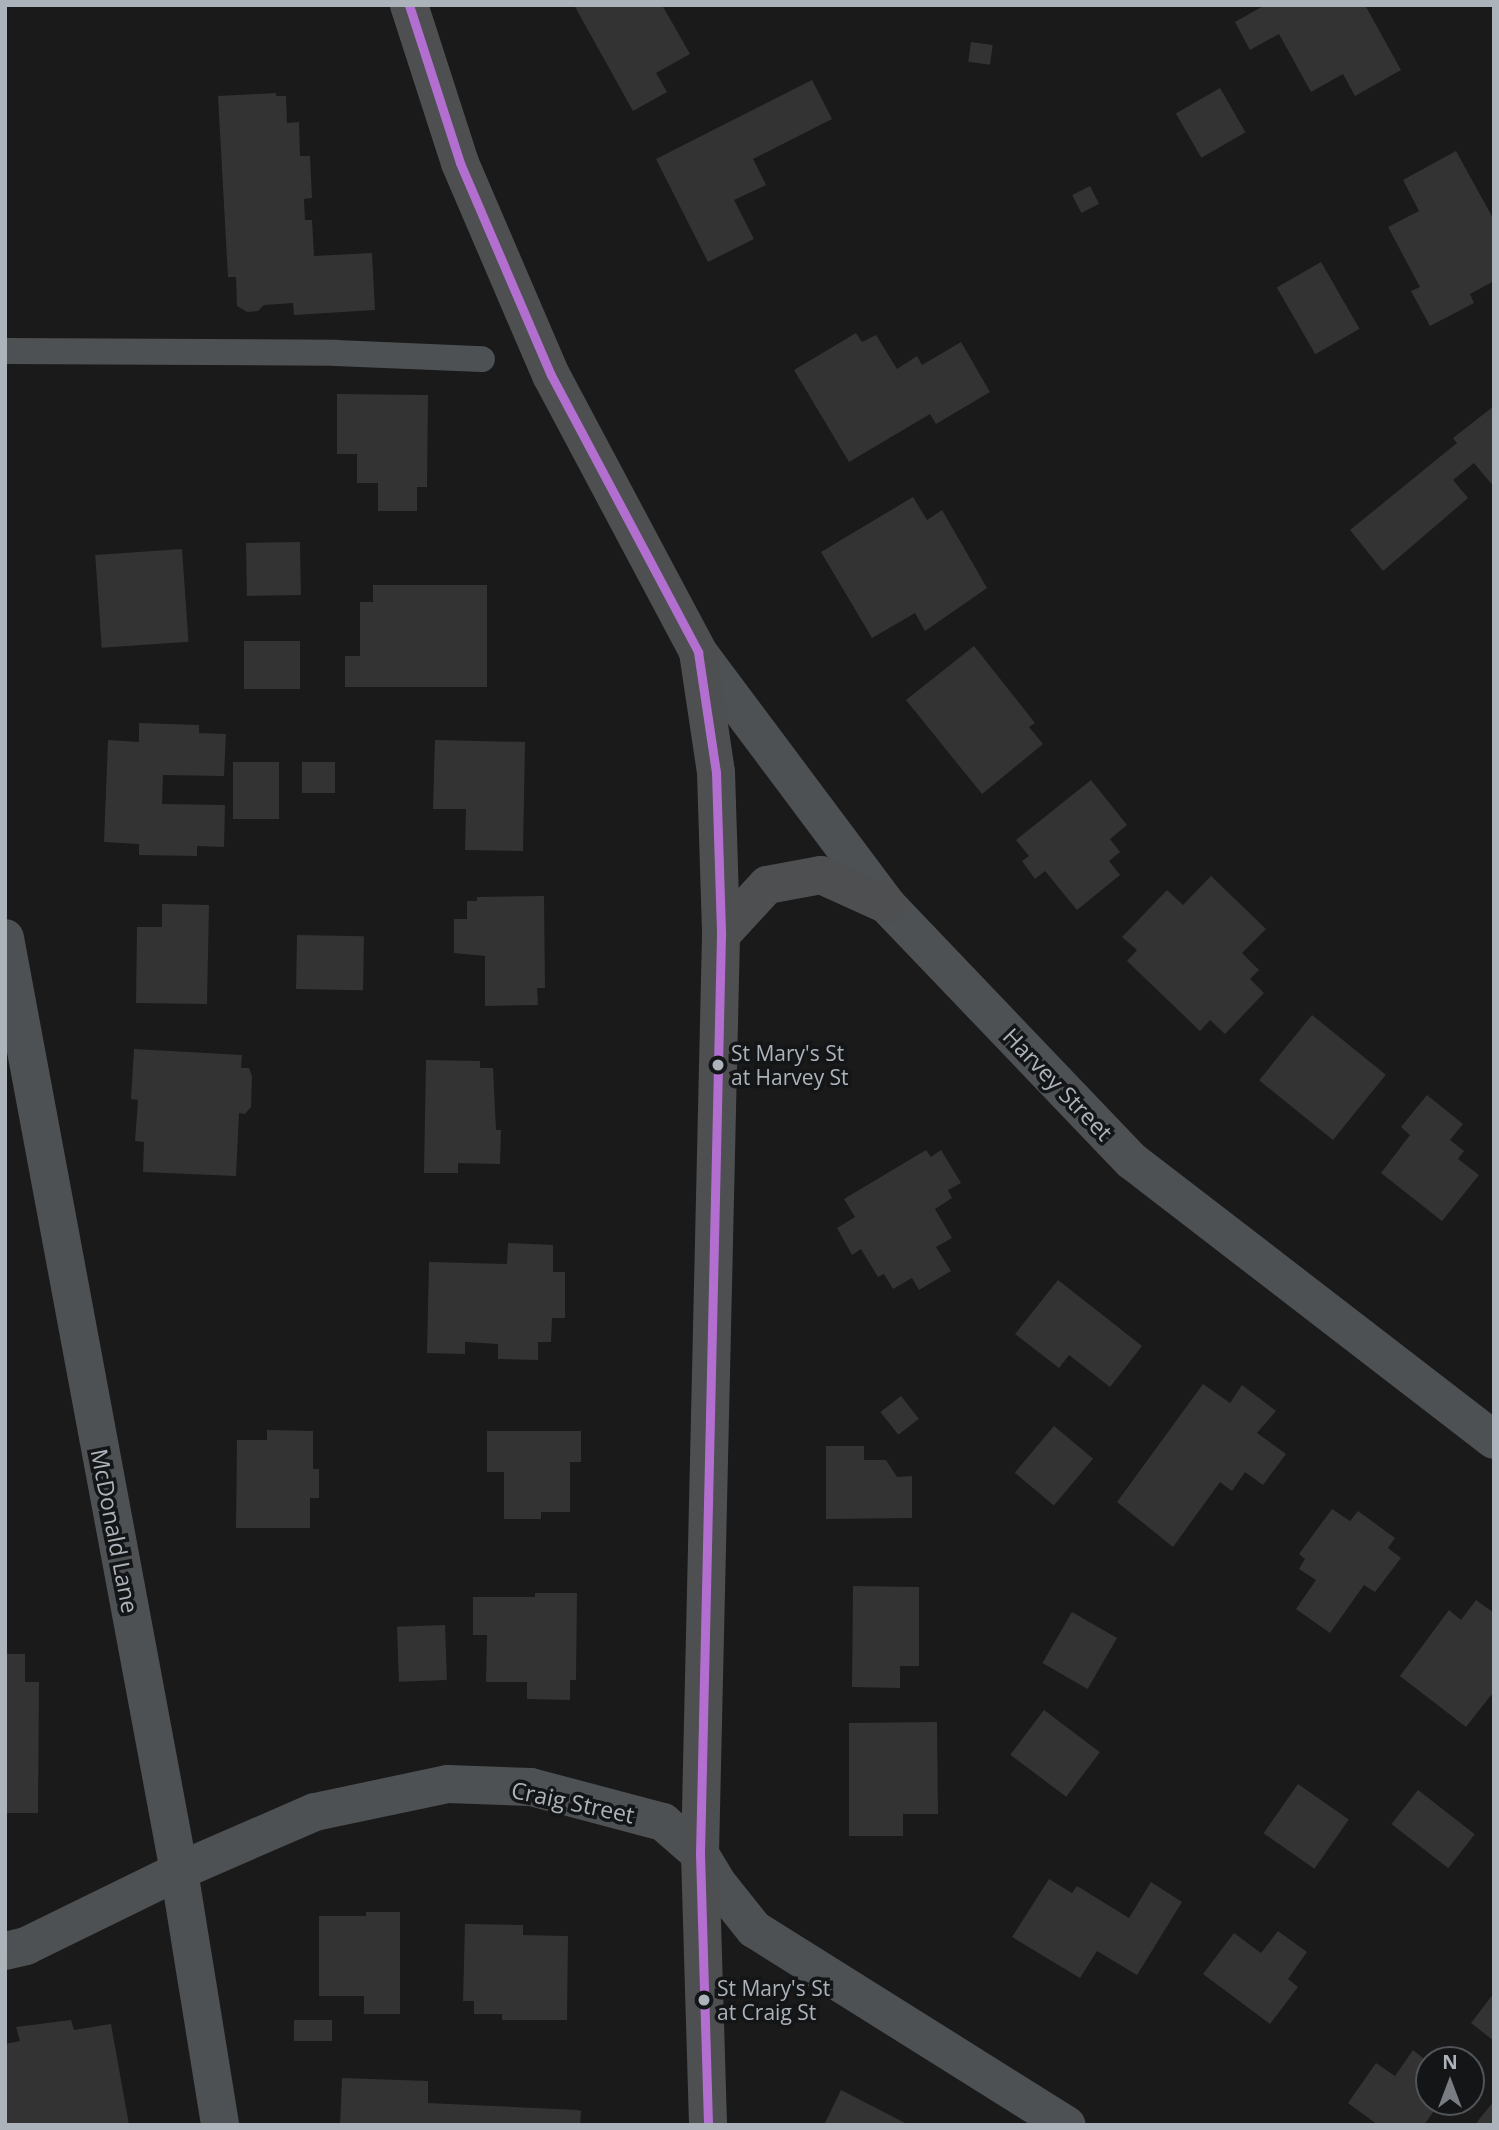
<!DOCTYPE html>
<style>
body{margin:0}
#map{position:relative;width:1499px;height:2130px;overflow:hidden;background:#1a1a1a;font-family:"Open Sans",sans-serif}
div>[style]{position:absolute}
.building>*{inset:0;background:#333334;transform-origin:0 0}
.service>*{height:26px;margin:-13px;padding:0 13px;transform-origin:13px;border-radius:13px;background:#4e5153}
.minor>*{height:38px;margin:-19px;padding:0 19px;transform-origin:19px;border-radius:19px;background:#4e5153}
.tertiary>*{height:38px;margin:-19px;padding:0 19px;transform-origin:19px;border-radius:19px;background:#4e5153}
.secondary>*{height:38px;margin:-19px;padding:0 19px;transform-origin:19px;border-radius:19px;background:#4d4f51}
.bus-1>*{height:9px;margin:-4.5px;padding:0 4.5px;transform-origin:4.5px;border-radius:4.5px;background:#b36fd0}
.dots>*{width:19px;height:19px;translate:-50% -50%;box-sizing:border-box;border:4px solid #141516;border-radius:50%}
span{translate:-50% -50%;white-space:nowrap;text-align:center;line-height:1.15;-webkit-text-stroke:7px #141516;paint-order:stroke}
.bus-label{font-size:21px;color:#acb3bb}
.left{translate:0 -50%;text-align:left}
.street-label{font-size:23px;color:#acb3bb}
.frame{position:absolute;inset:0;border:7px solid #acb3bb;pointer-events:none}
.north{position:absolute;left:1415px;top:2046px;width:70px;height:70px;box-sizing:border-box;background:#141516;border:2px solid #515458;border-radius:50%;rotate:0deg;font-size:19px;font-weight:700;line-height:28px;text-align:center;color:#acb3bb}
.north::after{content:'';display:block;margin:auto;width:24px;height:32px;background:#797d83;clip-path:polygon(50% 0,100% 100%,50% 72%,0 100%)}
</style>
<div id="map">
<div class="building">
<i style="clip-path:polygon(574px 5px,662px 5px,690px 54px,656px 73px,667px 92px,633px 111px)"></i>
<i style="clip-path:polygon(1265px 5px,1365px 5px,1401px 70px,1355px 96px,1343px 74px,1311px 92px,1279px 34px,1250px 50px,1235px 22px)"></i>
<i style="left:971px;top:42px;width:22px;height:20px;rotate:8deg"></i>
<i style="clip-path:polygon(812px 80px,832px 119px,753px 159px,766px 185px,734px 200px,754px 239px,708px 262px,656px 159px)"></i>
<i style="left:1220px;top:88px;width:51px;height:51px;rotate:60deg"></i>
<i style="clip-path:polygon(276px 93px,276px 96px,286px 96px,287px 123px,299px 122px,300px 156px,310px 156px,312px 198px,304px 199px,305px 220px,312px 220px,314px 256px,372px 253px,375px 310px,294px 315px,293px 303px,264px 305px,258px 311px,247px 312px,237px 306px,236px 277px,228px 277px,218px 96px)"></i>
<i style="clip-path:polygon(1456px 151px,1494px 220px,1494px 281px,1470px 294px,1474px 303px,1430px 326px,1411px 291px,1420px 287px,1388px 227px,1419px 211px,1403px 180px)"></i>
<i style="left:1090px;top:186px;width:20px;height:20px;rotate:63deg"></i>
<i style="left:1321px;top:262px;width:77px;height:51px;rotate:60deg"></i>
<i style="clip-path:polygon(856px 333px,862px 342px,876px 335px,897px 369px,917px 356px,922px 365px,961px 342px,990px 392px,936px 424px,930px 414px,849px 462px,794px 370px)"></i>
<i style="clip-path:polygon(337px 394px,428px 395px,427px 487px,417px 487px,417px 511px,378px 511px,378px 483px,357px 483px,357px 454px,337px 454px)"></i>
<i style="clip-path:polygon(1494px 406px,1494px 487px,1474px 463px,1453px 480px,1468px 498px,1383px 571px,1350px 530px,1457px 443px,1453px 438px)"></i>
<i style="clip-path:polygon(913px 497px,927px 520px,942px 510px,987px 588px,925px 631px,915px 613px,872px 638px,821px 552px)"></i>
<i style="left:300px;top:542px;width:53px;height:54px;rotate:89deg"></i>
<i style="left:182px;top:549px;width:93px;height:87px;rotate:86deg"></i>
<i style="clip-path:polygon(373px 585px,487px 585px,487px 687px,345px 687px,345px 656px,360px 656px,360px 602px,373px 602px)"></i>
<i style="left:244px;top:641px;width:56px;height:48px"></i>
<i style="clip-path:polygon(974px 646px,1035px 723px,1029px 727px,1043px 744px,982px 794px,906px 700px)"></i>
<i style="clip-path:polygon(139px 723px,199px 725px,199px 733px,226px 734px,224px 776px,163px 775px,162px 804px,225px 805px,224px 847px,197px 846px,197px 856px,139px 855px,139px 844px,104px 842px,108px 740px,139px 742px)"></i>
<i style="clip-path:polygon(435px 740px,525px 742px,523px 851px,465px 850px,466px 809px,433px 809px)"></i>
<i style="left:233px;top:762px;width:46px;height:57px"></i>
<i style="left:335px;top:762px;width:31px;height:33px;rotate:90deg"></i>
<i style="clip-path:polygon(1091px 780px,1127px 825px,1110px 839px,1120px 852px,1109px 861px,1120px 875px,1077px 910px,1045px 871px,1035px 879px,1022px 861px,1029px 856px,1016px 840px)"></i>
<i style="clip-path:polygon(1211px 876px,1266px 929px,1242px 953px,1259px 970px,1250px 979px,1264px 993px,1225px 1034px,1210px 1020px,1200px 1031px,1127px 961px,1137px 950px,1122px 937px,1167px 890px,1183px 905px)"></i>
<i style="clip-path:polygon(544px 896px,545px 988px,537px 988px,538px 1005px,485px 1006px,485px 956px,454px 953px,454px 919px,467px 919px,467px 901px,477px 901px,477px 897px)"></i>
<i style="clip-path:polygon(162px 904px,209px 905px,207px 1004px,136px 1003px,137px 927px,162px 927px)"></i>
<i style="left:297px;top:935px;width:67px;height:54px;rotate:1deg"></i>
<i style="left:1312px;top:1015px;width:95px;height:84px;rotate:39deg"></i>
<i style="clip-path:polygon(134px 1049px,242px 1055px,241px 1068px,249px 1068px,252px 1076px,251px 1107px,245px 1114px,239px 1113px,236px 1176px,143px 1172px,144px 1142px,135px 1141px,138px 1100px,131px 1099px)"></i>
<i style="clip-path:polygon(426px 1060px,480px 1061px,480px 1068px,493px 1068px,496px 1130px,501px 1130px,500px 1164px,458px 1163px,458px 1173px,424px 1173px)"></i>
<i style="clip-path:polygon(1427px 1095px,1463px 1124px,1450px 1140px,1464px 1151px,1458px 1159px,1479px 1175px,1442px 1221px,1381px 1173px,1410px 1135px,1401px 1127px)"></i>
<i style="clip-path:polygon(926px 1150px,931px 1157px,941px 1150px,961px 1183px,948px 1190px,952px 1198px,935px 1209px,952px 1238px,936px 1247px,951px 1271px,919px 1290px,912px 1278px,893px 1289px,884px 1274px,878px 1277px,861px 1249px,852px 1255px,837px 1228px,855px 1217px,844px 1199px)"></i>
<i style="clip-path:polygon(508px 1243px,553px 1245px,553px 1272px,565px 1272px,565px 1318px,552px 1318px,551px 1342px,538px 1342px,538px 1360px,498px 1359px,498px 1344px,465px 1342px,465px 1354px,427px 1353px,429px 1262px,507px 1264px)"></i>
<i style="clip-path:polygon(1058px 1280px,1142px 1346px,1110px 1387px,1069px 1355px,1059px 1368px,1015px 1334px)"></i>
<i style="clip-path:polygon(1203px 1384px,1230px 1403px,1242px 1385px,1276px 1411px,1257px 1433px,1286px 1454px,1263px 1485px,1245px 1472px,1232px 1491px,1220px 1482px,1173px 1547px,1117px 1502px)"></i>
<i style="left:901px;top:1396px;width:29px;height:26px;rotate:52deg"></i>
<i style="left:1054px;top:1426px;width:51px;height:61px;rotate:40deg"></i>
<i style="clip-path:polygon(267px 1430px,313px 1431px,313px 1469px,319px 1469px,319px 1498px,310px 1498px,310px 1528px,236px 1528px,237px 1440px,267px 1440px)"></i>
<i style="clip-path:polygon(487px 1431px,581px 1431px,581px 1462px,570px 1462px,570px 1512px,541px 1512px,541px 1519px,504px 1519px,504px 1472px,487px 1472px)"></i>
<i style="clip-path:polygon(826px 1446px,864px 1446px,864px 1460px,886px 1460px,897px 1477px,912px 1476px,912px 1518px,826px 1519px)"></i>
<i style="clip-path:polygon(1332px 1509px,1350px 1521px,1358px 1511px,1395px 1538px,1388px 1548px,1401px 1558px,1375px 1592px,1364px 1585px,1330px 1633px,1296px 1609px,1316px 1580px,1299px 1569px,1305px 1559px,1299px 1554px)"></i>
<i style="clip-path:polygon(853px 1586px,919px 1587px,919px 1666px,900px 1666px,900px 1688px,852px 1687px)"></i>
<i style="clip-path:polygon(535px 1593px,577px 1593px,576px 1680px,570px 1680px,570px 1700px,527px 1699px,527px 1682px,486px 1682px,487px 1635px,473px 1635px,473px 1597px,535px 1597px)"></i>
<i style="clip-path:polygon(1476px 1600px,1494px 1613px,1494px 1697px,1491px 1695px,1466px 1727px,1400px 1676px,1449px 1610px,1461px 1620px)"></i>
<i style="left:1072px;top:1612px;width:52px;height:59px;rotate:30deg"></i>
<i style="left:445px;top:1625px;width:55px;height:48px;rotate:88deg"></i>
<i style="clip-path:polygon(5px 1654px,25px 1654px,25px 1682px,39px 1682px,38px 1813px,5px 1813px)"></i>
<i style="left:1044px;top:1710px;width:70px;height:56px;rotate:37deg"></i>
<i style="clip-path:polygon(937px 1722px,938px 1814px,903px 1814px,903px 1836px,849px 1836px,849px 1723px)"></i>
<i style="left:1298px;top:1784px;width:62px;height:60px;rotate:35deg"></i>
<i style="left:1418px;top:1790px;width:72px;height:43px;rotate:38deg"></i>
<i style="clip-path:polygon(1049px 1879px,1072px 1893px,1077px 1886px,1129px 1918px,1151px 1882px,1182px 1902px,1137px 1975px,1097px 1951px,1080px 1978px,1012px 1937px)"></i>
<i style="clip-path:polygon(366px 1912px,400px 1912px,400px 2014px,364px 2014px,364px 1996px,319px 1996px,319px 1916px,366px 1916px)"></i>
<i style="clip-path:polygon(465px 1924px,523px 1925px,523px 1935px,568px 1936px,567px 2020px,502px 2020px,502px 2014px,474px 2014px,474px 2001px,463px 2001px)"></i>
<i style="clip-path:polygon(1278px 1931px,1307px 1952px,1288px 1979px,1298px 1987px,1270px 2024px,1203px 1974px,1234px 1933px,1261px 1953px)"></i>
<i style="clip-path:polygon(1494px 1993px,1494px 2041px,1471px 2023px)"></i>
<i style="clip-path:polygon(71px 2020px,74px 2030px,111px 2024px,129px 2125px,5px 2125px,5px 2044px,20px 2041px,16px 2027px)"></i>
<i style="left:294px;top:2020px;width:38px;height:21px"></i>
<i style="clip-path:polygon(1413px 2050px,1429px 2063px,1429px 2096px,1426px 2100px,1436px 2108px,1424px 2125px,1378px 2125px,1348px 2103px,1376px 2063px,1395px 2076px)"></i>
<i style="clip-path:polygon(342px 2078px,428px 2081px,428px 2103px,578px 2110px,581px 2111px,580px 2125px,340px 2125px)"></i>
<i style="clip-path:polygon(841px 2090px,909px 2125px,824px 2125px)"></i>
<i style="clip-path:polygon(1494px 2101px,1494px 2125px,1475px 2125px,1481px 2117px)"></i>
</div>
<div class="service">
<i style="left:5px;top:351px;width:331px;rotate:0.3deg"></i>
<i style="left:336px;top:353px;width:146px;rotate:2.4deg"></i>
</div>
<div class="minor">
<i style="left:5px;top:938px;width:949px;rotate:79.44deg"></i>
<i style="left:179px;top:1871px;width:257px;rotate:80.8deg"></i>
<i style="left:5px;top:1951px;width:22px;rotate:-13deg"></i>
<i style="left:26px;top:1946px;width:170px;rotate:-26.1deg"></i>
<i style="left:179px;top:1871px;width:148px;rotate:-23.5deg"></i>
<i style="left:315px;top:1812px;width:136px;rotate:-11.9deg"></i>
<i style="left:448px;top:1784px;width:83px;rotate:2.1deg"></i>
<i style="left:531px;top:1787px;width:137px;rotate:14.9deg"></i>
<i style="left:663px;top:1822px;width:49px;rotate:40.9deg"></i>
<i style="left:700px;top:1854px;width:35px;rotate:59deg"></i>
<i style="left:718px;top:1884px;width:58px;rotate:51.3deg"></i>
<i style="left:754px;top:1929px;width:369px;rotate:32.1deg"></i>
</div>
<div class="tertiary">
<i style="left:698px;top:652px;width:316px;rotate:53.2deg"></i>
<i style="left:887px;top:905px;width:354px;rotate:46.3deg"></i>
<i style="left:1132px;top:1161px;width:457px;rotate:37.6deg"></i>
</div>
<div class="secondary">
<i style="left:409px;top:5px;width:166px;rotate:72.1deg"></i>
<i style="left:460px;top:163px;width:231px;rotate:66.8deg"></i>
<i style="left:551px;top:375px;width:314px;rotate:62deg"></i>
<i style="left:698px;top:652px;width:121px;rotate:81.5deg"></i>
<i style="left:716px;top:772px;width:163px;rotate:88.2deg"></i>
<i style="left:721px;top:935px;width:919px;rotate:91.31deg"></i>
<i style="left:700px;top:1854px;width:271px;rotate:88.3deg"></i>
<i style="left:721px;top:935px;width:68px;rotate:-47.4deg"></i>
<i style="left:767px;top:885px;width:55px;rotate:-10.5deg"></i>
<i style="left:821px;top:875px;width:72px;rotate:24.4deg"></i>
</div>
<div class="bus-1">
<i style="left:409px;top:5px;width:166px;rotate:72.1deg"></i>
<i style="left:460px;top:163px;width:231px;rotate:66.8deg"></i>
<i style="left:551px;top:375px;width:314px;rotate:62deg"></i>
<i style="left:698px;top:652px;width:121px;rotate:81.5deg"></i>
<i style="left:716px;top:772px;width:163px;rotate:88.2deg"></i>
<i style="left:721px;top:935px;width:919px;rotate:91.31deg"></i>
<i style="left:700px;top:1854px;width:271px;rotate:88.3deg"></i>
</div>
<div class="dots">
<i style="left:718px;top:1065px;background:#acb3bb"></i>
<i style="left:704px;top:2000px;background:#acb3bb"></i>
</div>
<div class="bus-label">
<span class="left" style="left:731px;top:1065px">St Mary's St<br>at Harvey St</span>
<span class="left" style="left:717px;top:2000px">St Mary's St<br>at Craig St</span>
</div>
<div class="street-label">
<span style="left:1058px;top:1084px;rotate:46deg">Harvey Street</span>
<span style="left:115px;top:1531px;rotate:79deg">McDonald Lane</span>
<span style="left:573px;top:1802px;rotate:12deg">Craig Street</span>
</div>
<div class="frame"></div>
<div class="north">N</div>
</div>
